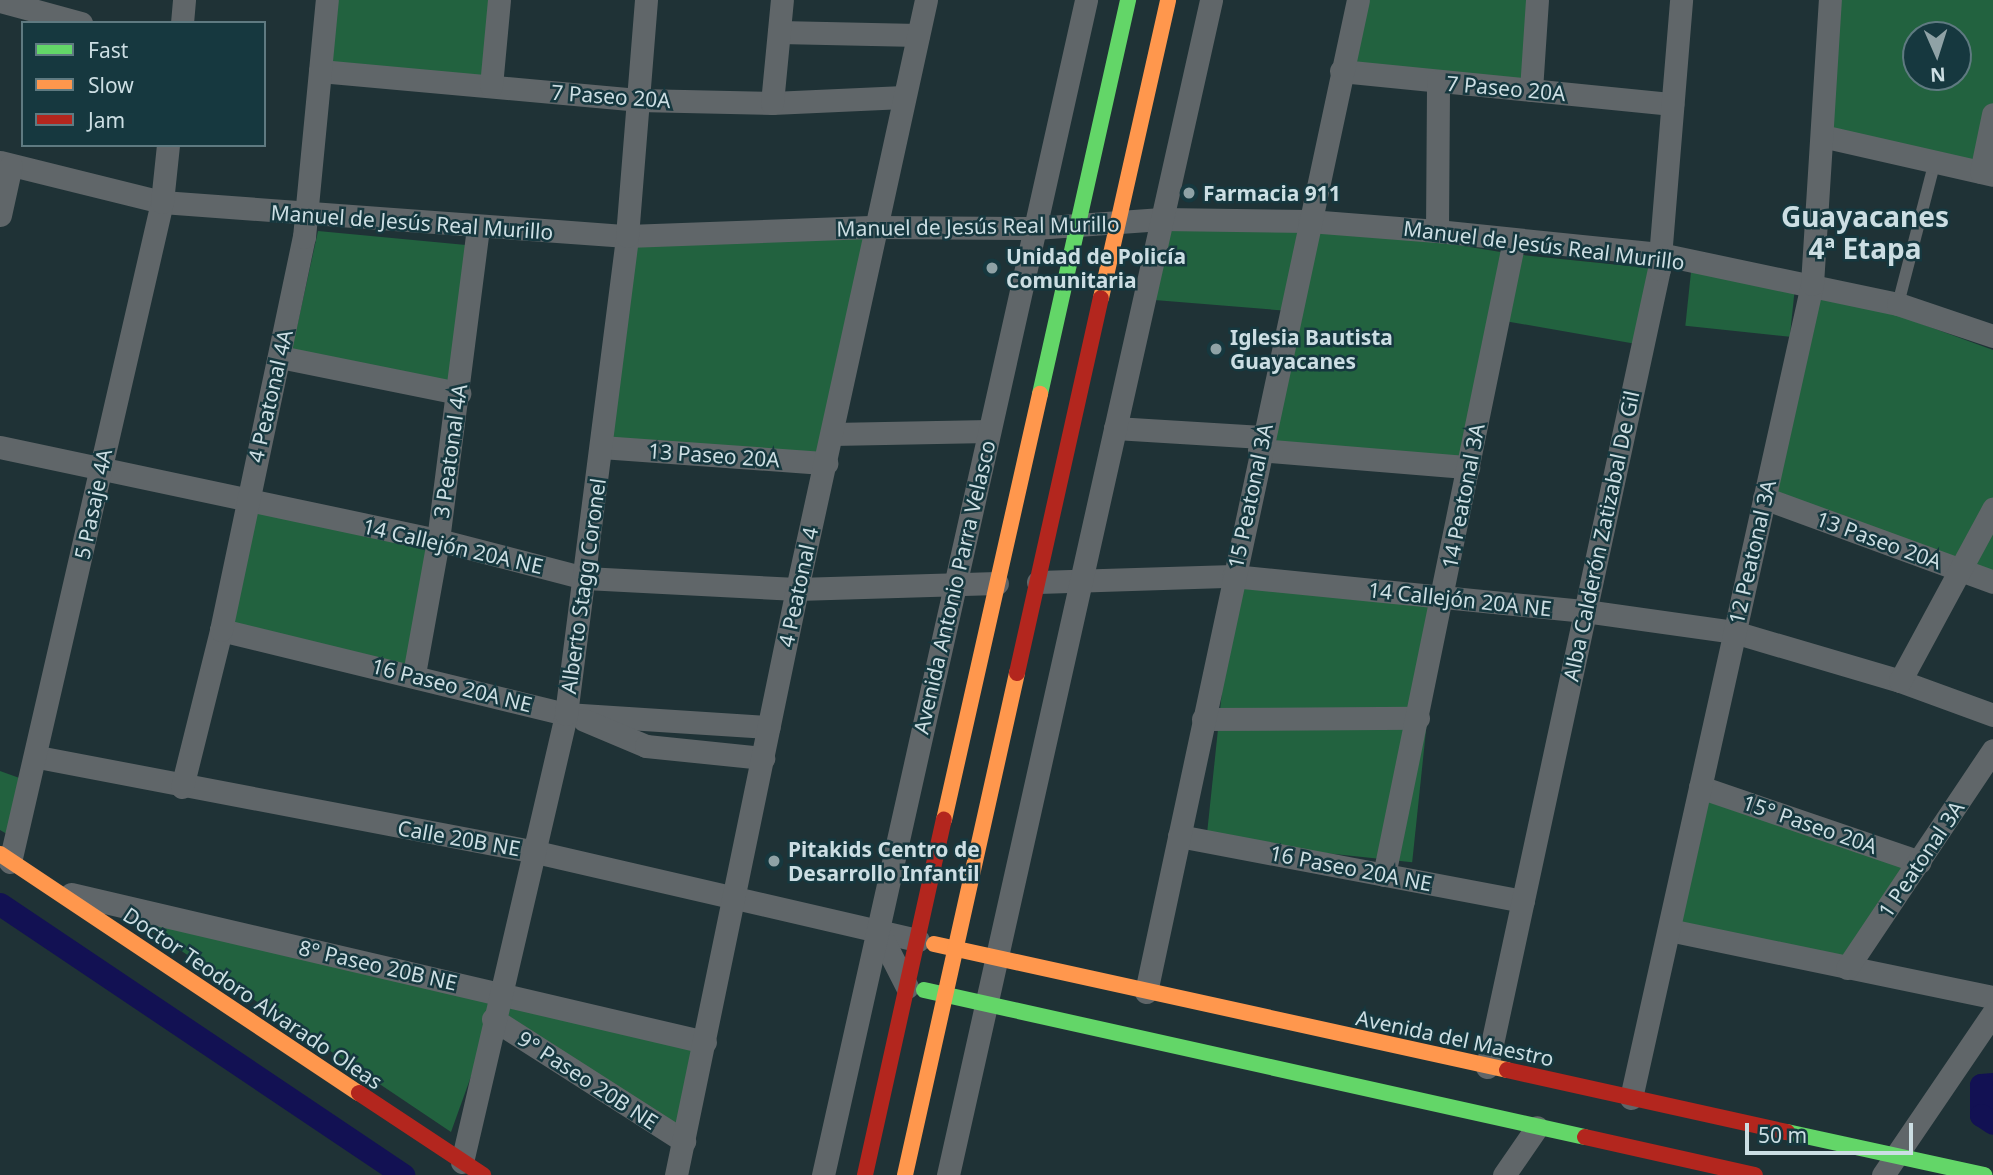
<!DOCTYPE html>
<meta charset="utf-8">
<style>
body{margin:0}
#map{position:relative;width:1993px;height:1175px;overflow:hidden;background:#1f3236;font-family:"Noto Sans",sans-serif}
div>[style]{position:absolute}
.green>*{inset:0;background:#22623f;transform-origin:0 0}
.canal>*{height:23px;margin:-11.5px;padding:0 11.5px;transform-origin:11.5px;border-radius:11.5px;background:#121153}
.lane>*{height:12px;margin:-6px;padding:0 6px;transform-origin:6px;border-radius:6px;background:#606669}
.street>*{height:23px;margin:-11.5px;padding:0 11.5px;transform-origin:11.5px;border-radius:11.5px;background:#606669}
.fast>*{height:16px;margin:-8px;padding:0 8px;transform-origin:8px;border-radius:8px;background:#63d668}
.slow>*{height:16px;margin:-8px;padding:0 8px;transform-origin:8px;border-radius:8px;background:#ff974d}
.jam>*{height:16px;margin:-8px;padding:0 8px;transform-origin:8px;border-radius:8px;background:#b3261e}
.dots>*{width:19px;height:19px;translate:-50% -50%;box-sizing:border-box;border:4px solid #16383f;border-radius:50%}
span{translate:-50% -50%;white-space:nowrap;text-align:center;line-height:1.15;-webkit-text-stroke:5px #16383f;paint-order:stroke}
.street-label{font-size:21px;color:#ccdee3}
.poi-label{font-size:21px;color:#ccdee3;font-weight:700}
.left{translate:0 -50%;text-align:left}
.district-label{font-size:28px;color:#ccdee3;font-weight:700}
.legend{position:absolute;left:21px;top:21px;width:245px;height:126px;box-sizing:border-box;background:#16383f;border:2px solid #5f7a81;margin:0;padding:9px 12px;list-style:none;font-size:21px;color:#ccdee3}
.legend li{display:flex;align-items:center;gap:14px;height:35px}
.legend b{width:35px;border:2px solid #5f7a81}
.north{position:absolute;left:1902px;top:21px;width:70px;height:70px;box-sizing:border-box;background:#16383f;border:2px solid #5f7a81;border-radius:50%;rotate:177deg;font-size:19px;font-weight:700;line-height:28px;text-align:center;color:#ccdee3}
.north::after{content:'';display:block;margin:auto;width:24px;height:32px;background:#8fa2a6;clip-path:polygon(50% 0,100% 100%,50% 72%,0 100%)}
.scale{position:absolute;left:1745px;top:1123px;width:168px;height:32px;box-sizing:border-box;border:4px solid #ccdee3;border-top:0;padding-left:9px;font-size:21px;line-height:24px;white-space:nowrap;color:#ccdee3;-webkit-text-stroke:5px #16383f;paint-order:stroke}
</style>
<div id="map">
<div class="green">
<i style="clip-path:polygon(327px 0,499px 0,491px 86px,320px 71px)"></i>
<i style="clip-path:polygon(1358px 0,1537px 0,1531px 90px,1341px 71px)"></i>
<i style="clip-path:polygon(evenodd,1830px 0,1993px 0,1993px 114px,1981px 172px,1822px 136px,1830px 0,1916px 35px,1958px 35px,1958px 77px,1916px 77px,1916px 35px)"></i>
<i style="clip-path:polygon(1162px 219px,1309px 221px,1513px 254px,1659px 269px,1642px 345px,1499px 320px,1468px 467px,1260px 451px,1289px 311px,1142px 299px)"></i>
<i style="clip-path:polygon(877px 227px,826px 463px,601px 447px,627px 236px)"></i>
<i style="clip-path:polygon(318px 231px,466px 245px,450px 389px,289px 363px)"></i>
<i style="left:1691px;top:272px;width:105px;height:54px;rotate:6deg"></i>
<i style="clip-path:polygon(1812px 284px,1993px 350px,1993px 582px,1764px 498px)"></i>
<i style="left:248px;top:503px;width:194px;height:130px;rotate:11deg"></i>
<i style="left:1234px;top:577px;width:207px;height:265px;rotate:6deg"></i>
<i style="clip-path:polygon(0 771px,25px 780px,7px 834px,0 830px)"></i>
<i style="clip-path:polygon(1700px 787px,1920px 862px,1847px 968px,1669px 930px)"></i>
<i style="clip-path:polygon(110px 903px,704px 1042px,684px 1141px,494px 1019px,497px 1004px,451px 1132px)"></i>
</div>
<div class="canal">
<i style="left:0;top:904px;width:486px;rotate:33.9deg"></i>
<i style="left:1993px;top:1084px;width:12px;rotate:175deg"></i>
<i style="left:1981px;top:1085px;width:30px;rotate:90deg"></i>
<i style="left:1981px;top:1115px;width:14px;rotate:34deg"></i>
</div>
<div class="lane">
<i style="left:1898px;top:304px;width:148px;rotate:-75.5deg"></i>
</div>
<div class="street">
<i style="left:0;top:1px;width:84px;rotate:15.2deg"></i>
<i style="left:182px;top:23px;width:23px;rotate:-85deg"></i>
<i style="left:779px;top:32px;width:139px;rotate:1.2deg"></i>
<i style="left:320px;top:71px;width:319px;rotate:5.2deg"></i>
<i style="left:638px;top:100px;width:134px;rotate:1.3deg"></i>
<i style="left:772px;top:103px;width:132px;rotate:-2.6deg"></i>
<i style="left:1341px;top:71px;width:333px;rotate:5.7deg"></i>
<i style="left:491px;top:86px;width:86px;rotate:-84.7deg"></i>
<i style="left:1531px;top:90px;width:90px;rotate:-86.2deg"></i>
<i style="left:772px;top:103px;width:103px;rotate:-84.5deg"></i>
<i style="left:1822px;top:136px;width:175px;rotate:12.8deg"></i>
<i style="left:0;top:162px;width:167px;rotate:13.9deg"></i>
<i style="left:162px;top:202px;width:466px;rotate:4.2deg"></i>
<i style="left:627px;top:236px;width:250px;rotate:-2.1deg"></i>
<i style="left:877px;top:227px;width:158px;rotate:0.4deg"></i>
<i style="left:1035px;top:228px;width:127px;rotate:-4.1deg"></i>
<i style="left:1162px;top:219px;width:147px;rotate:0.8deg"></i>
<i style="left:1309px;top:221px;width:128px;rotate:4.5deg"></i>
<i style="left:1437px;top:231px;width:224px;rotate:5.9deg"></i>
<i style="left:1660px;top:254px;width:243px;rotate:11.9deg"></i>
<i style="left:1898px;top:304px;width:100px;rotate:18.6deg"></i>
<i style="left:1981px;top:172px;width:59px;rotate:-78.3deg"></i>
<i style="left:0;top:215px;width:51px;rotate:-77.6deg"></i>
<i style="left:1437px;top:231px;width:150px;rotate:-89.6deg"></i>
<i style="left:280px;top:357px;width:183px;rotate:11.4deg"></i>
<i style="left:1115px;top:428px;width:147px;rotate:3.5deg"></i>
<i style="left:832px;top:434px;width:157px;rotate:-1.1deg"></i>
<i style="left:0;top:447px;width:448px;rotate:12deg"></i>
<i style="left:438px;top:540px;width:152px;rotate:14.5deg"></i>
<i style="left:585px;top:578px;width:212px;rotate:3deg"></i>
<i style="left:797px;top:589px;width:200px;rotate:-1.7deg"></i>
<i style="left:601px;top:447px;width:226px;rotate:4.1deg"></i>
<i style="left:1259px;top:450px;width:210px;rotate:4.7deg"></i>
<i style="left:1764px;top:498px;width:244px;rotate:20.1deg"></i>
<i style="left:1038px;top:582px;width:195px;rotate:-1.8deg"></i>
<i style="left:1233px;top:576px;width:354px;rotate:5.7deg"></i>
<i style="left:1585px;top:611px;width:150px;rotate:8deg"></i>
<i style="left:1734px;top:632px;width:173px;rotate:16.4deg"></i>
<i style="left:1900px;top:681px;width:99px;rotate:20.1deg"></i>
<i style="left:221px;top:630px;width:355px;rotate:13.7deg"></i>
<i style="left:566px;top:714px;width:203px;rotate:3.7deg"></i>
<i style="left:414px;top:674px;width:136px;rotate:-79.8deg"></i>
<i style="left:438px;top:540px;width:316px;rotate:-82.7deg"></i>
<i style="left:1900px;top:681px;width:196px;rotate:-61.6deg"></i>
<i style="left:1203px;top:719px;width:215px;rotate:-0.3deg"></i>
<i style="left:584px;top:720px;width:67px;rotate:22.8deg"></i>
<i style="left:646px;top:746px;width:118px;rotate:5.9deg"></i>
<i style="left:38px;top:757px;width:507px;rotate:10.8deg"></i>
<i style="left:536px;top:852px;width:392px;rotate:13deg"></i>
<i style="left:182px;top:787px;width:162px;rotate:-76deg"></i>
<i style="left:221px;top:630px;width:402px;rotate:-78.1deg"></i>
<i style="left:304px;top:237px;width:238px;rotate:-84.5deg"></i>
<i style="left:1700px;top:787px;width:232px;rotate:18.8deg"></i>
<i style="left:1179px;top:836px;width:350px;rotate:10.7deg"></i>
<i style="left:10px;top:862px;width:677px;rotate:-77.03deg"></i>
<i style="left:162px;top:202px;width:57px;rotate:-84deg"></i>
<i style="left:1384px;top:875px;width:648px;rotate:-78.43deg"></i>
<i style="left:71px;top:894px;width:651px;rotate:13.14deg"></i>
<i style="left:878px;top:930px;width:64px;rotate:63deg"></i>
<i style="left:1669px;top:930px;width:331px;rotate:11.7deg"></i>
<i style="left:1847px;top:968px;width:262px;rotate:-56.2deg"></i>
<i style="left:1146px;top:992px;width:1014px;rotate:-77.94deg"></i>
<i style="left:493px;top:1019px;width:227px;rotate:32.6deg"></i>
<i style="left:1487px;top:1067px;width:816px;rotate:-77.84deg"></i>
<i style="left:1659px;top:269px;width:270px;rotate:-85.3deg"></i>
<i style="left:1631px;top:1098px;width:834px;rotate:-77.46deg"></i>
<i style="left:1812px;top:284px;width:285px;rotate:-86.4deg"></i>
<i style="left:462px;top:1162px;width:460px;rotate:-76.9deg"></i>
<i style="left:566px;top:714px;width:482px;rotate:-82.7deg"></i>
<i style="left:627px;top:236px;width:237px;rotate:-85.4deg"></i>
<i style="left:676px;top:1175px;width:598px;rotate:-78.33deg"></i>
<i style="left:797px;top:589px;width:603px;rotate:-77.65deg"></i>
<i style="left:823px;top:1175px;width:1204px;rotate:-77.38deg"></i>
<i style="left:948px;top:1175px;width:1204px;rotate:-77.38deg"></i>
<i style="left:1504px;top:1175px;width:58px;rotate:-55.5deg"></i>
<i style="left:1883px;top:1175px;width:196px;rotate:-55.8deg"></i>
</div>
<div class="fast">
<i style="left:1040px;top:394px;width:404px;rotate:-77.4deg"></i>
<i style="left:924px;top:990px;width:677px;rotate:12.54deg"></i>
<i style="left:1787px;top:1132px;width:202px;rotate:12.3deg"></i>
</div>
<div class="slow">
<i style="left:1101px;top:298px;width:305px;rotate:-77.3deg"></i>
<i style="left:944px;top:820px;width:437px;rotate:-77.3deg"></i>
<i style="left:0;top:854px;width:431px;rotate:33.7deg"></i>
<i style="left:934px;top:944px;width:587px;rotate:12.4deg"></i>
<i style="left:905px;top:1175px;width:514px;rotate:-77.42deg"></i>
</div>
<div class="jam">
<i style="left:1017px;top:673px;width:384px;rotate:-77.4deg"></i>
<i style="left:1507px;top:1070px;width:287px;rotate:12.5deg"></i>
<i style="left:359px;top:1093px;width:149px;rotate:33.5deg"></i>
<i style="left:1585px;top:1137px;width:174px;rotate:12.6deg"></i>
<i style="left:865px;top:1175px;width:364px;rotate:-77.5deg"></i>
</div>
<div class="dots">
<i style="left:1189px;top:193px;background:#8fa2a6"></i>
<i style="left:992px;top:268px;background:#8fa2a6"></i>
<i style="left:1216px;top:349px;background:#8fa2a6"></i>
<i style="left:774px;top:861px;background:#8fa2a6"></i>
</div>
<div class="street-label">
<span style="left:1506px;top:88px;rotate:5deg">7 Paseo 20A</span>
<span style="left:611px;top:96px;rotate:4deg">7 Paseo 20A</span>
<span style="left:412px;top:222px;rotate:4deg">Manuel de Jesús Real Murillo</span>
<span style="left:978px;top:226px;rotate:-1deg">Manuel de Jesús Real Murillo</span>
<span style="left:1544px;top:245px;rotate:7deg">Manuel de Jesús Real Murillo</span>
<span style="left:270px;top:396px;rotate:-77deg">4 Peatonal 4A</span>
<span style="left:450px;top:451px;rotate:-82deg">3 Peatonal 4A</span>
<span style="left:714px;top:455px;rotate:4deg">13 Paseo 20A</span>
<span style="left:1250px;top:496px;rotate:-78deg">15 Peatonal 3A</span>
<span style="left:1463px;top:496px;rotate:-79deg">14 Peatonal 3A</span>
<span style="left:93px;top:504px;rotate:-78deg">5 Pasaje 4A</span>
<span style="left:1601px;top:536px;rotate:-78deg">Alba Calderón Zatizabal De Gil</span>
<span style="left:1879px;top:540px;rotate:20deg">13 Paseo 20A</span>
<span style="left:453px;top:546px;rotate:13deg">14 Callejón 20A NE</span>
<span style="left:1752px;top:552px;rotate:-77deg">12 Peatonal 3A</span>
<span style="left:583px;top:586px;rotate:-82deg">Alberto Stagg Coronel</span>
<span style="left:798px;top:587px;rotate:-78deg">4 Peatonal 4</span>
<span style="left:954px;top:587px;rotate:-77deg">Avenida Antonio Parra Velasco</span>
<span style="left:1460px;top:599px;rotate:6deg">14 Callejón 20A NE</span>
<span style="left:452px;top:685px;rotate:14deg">16 Paseo 20A NE</span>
<span style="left:1810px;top:824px;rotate:19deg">15° Paseo 20A</span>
<span style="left:459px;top:838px;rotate:10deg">Calle 20B NE</span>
<span style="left:1921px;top:859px;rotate:-56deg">1 Peatonal 3A</span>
<span style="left:1351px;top:868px;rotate:11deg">16 Paseo 20A NE</span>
<span style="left:378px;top:965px;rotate:13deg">8° Paseo 20B NE</span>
<span style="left:253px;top:998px;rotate:34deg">Doctor Teodoro Alvarado Oleas</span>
<span style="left:1455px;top:1038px;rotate:12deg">Avenida del Maestro</span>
<span style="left:588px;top:1080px;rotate:33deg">9° Paseo 20B NE</span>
</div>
<div class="poi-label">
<span class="left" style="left:1203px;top:193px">Farmacia 911</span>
<span class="left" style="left:1006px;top:268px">Unidad de Policía<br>Comunitaria</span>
<span class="left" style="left:1230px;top:349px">Iglesia Bautista<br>Guayacanes</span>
<span class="left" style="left:788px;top:861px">Pitakids Centro de<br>Desarrollo Infantil</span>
</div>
<div class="district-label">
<span style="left:1865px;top:232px">Guayacanes<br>4ª Etapa</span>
</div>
<ul class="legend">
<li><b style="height:9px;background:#63d668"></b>Fast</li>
<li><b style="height:9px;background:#ff974d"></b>Slow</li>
<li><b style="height:9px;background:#b3261e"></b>Jam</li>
</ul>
<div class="north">N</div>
<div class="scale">50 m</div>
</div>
